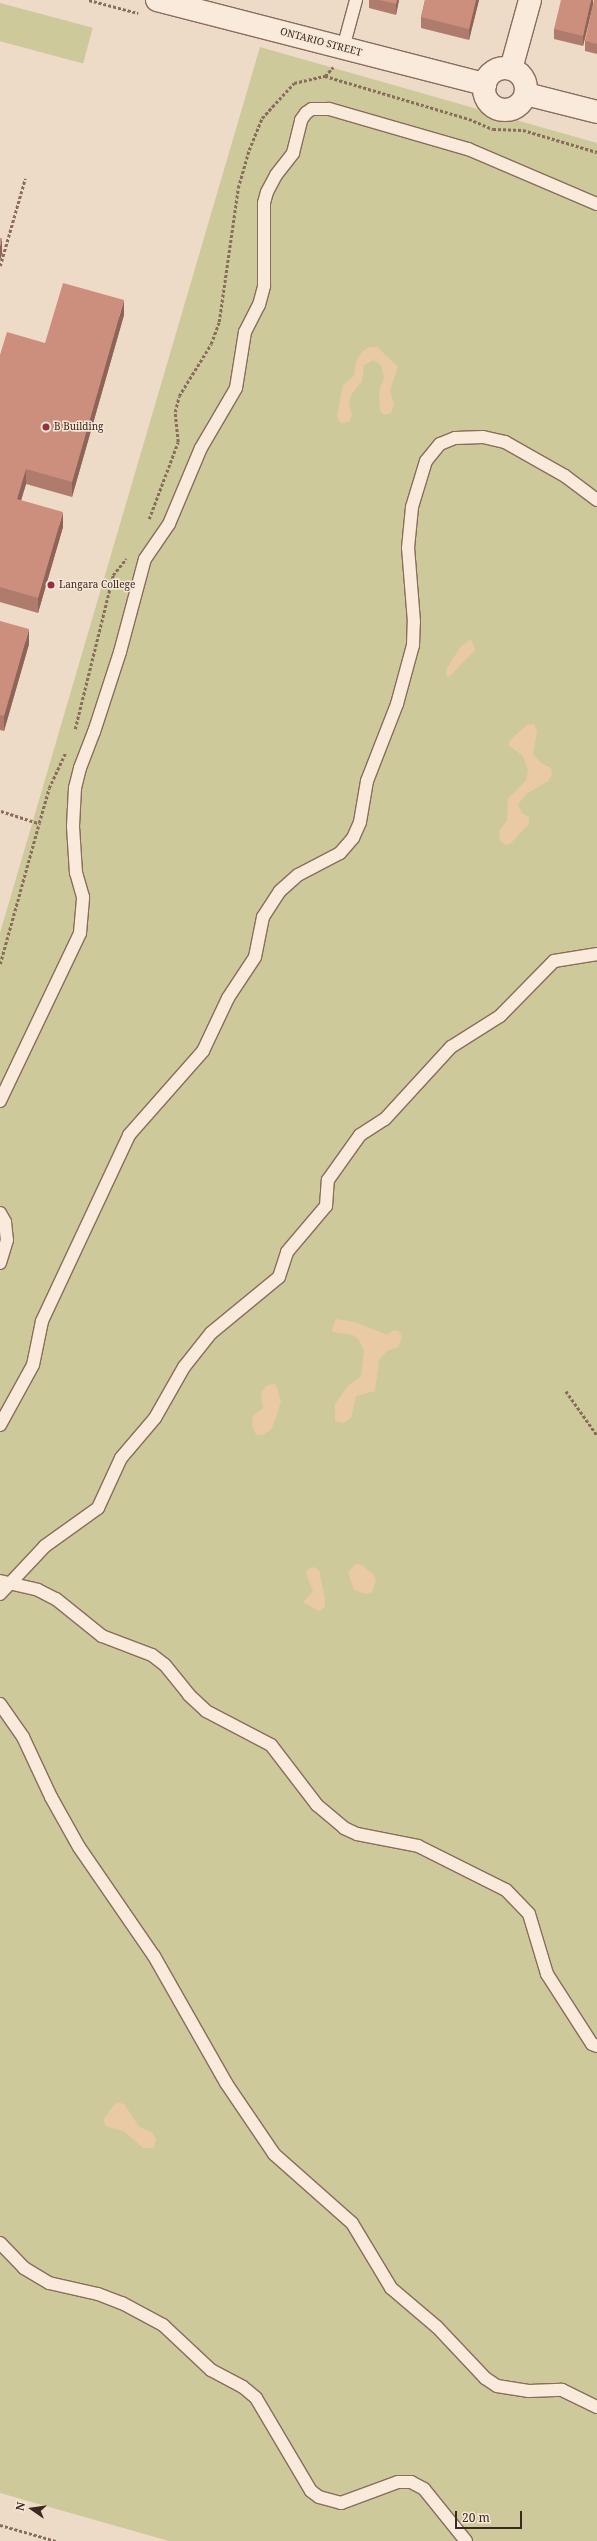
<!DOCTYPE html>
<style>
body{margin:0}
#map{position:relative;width:597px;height:2541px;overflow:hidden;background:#eedbc7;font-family:"Noto Serif",serif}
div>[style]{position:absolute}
.green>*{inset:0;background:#cdc99b;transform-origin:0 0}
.sand>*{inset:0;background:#e9caa5}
.path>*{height:2.5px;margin-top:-1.25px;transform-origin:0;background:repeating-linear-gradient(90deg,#8a6c5c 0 3px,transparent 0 5px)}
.roads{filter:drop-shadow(1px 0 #8a6c5c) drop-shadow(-1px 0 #8a6c5c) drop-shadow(0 1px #8a6c5c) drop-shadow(0 -1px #8a6c5c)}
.lane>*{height:12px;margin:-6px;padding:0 6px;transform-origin:6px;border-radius:6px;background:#f9eadb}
.street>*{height:22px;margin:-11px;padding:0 11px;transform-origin:11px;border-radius:11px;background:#f9eadb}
.street>.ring{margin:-11px;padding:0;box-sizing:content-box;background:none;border:22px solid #f9eadb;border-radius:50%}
.wall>*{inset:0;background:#af7b6c}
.shaded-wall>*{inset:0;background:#8f6458}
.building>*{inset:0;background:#cc8f7e}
.dots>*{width:11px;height:11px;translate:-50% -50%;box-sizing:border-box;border:2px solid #f6e7d7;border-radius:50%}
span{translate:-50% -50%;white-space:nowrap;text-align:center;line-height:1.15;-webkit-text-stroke:3px #f6e7d7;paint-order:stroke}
.street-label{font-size:10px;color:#3b2820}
.poi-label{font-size:10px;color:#3b2820}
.left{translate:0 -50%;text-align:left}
.north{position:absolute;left:12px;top:2489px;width:40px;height:40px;-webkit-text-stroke:3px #f6e7d7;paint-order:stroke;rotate:283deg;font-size:11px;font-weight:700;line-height:16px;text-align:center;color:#3b2820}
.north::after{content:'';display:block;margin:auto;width:14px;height:18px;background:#3b2820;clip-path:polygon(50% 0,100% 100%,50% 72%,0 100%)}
.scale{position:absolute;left:455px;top:2511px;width:67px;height:18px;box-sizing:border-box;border:2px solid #3b2820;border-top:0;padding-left:5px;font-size:12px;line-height:14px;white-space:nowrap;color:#3b2820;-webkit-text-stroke:3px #f6e7d7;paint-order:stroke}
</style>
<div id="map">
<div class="green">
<i style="left:0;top:3px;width:96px;height:37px;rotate:15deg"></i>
<i style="clip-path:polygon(260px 47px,597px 143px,597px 2541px,169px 2541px,0 2493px,0 933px)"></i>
</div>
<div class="sand">
<i style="clip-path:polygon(369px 347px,377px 347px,398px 367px,390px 390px,394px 405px,391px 413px,384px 415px,380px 411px,379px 392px,384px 377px,381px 365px,374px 360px,364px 365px,362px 381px,351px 395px,349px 403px,352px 415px,349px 422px,340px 423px,337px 415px,343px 385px,354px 376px,356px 361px,362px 352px)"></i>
<i style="clip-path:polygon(471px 639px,475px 650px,449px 677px,446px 675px,447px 668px,461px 646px)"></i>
<i style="clip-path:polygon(534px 724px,537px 731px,533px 754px,541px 763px,551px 768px,552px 775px,548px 781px,525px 795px,518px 805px,522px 813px,529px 817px,529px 824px,512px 842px,506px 845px,500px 841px,499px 831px,507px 821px,508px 799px,526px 780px,528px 770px,523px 756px,508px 745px,511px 739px,527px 725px)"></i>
<i style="clip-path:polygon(336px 1319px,355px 1322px,387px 1335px,394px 1330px,400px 1332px,402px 1338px,398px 1347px,387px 1351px,379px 1360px,375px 1391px,356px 1396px,351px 1418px,343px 1423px,335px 1421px,335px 1404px,348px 1386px,361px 1376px,364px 1351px,359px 1340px,353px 1335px,333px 1332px,332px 1329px)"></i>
<i style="clip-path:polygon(273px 1384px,276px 1385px,281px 1401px,276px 1418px,271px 1430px,262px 1435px,256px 1435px,252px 1425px,253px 1416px,263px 1408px,261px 1393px,266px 1386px)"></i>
<i style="clip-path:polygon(356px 1564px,362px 1565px,374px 1575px,376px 1581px,372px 1592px,366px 1594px,354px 1590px,348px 1572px)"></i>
<i style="clip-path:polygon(314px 1567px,319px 1570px,325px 1598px,325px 1607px,319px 1611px,303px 1602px,313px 1591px,306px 1574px,308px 1569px)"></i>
<i style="clip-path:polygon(119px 2102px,125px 2105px,139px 2127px,152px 2132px,156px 2139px,154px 2148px,143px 2148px,125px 2132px,106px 2126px,103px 2120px,114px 2105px)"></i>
</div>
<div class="path">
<i style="left:89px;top:0;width:51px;rotate:14.9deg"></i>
<i style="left:325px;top:76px;width:12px;rotate:-48deg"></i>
<i style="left:0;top:266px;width:91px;rotate:-74deg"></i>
<i style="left:149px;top:519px;width:82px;rotate:-69.4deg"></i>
<i style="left:178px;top:442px;width:30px;rotate:-96deg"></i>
<i style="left:175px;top:412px;width:16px;rotate:-76deg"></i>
<i style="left:179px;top:396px;width:61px;rotate:-58.4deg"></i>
<i style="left:211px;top:344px;width:23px;rotate:-70deg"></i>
<i style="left:219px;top:322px;width:135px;rotate:-81.9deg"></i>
<i style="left:238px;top:188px;width:40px;rotate:-74deg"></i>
<i style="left:249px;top:150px;width:35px;rotate:-68deg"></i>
<i style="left:262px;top:118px;width:47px;rotate:-47.6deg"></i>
<i style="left:294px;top:83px;width:32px;rotate:-13deg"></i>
<i style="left:325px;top:76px;width:150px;rotate:16.6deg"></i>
<i style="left:469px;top:119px;width:26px;rotate:23deg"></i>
<i style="left:493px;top:129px;width:30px;rotate:2deg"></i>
<i style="left:523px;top:130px;width:77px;rotate:16.6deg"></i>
<i style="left:75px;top:729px;width:159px;rotate:-76.1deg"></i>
<i style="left:113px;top:575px;width:21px;rotate:-51deg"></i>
<i style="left:1px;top:811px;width:40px;rotate:18deg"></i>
<i style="left:39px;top:823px;width:36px;rotate:-74deg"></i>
<i style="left:49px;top:788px;width:38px;rotate:-65deg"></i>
<i style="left:0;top:964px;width:146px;rotate:-74.5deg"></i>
<i style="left:566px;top:1391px;width:54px;rotate:54.8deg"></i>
<i style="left:0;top:2525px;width:58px;rotate:15.9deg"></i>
</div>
<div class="roads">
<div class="lane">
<i style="left:343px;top:48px;width:50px;rotate:-74.8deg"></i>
<i style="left:0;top:1101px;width:186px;rotate:-64.5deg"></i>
<i style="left:80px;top:933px;width:36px;rotate:-85deg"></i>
<i style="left:83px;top:897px;width:25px;rotate:-106deg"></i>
<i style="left:76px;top:873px;width:47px;rotate:-93.7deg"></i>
<i style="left:73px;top:826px;width:38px;rotate:-87deg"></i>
<i style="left:75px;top:788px;width:21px;rotate:-76deg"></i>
<i style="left:80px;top:768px;width:39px;rotate:-69deg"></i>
<i style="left:94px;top:732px;width:84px;rotate:-72deg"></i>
<i style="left:120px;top:652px;width:96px;rotate:-75deg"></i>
<i style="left:145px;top:559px;width:42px;rotate:-55.6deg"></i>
<i style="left:169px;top:524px;width:82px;rotate:-67.2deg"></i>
<i style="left:201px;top:448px;width:69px;rotate:-59.7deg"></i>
<i style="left:236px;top:388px;width:57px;rotate:-80.9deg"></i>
<i style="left:245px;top:332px;width:30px;rotate:-63deg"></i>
<i style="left:259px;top:305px;width:20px;rotate:-75deg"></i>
<i style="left:264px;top:286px;width:83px;rotate:-90deg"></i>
<i style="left:264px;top:203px;width:11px;rotate:-75deg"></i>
<i style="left:267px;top:192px;width:19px;rotate:-62deg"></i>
<i style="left:276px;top:175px;width:28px;rotate:-52deg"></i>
<i style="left:293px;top:153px;width:34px;rotate:-76deg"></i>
<i style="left:301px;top:120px;width:9px;rotate:-54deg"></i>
<i style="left:306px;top:113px;width:7px;rotate:-34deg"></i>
<i style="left:312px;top:109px;width:17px"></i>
<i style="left:329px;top:109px;width:145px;rotate:16.1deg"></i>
<i style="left:468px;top:149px;width:140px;rotate:23.1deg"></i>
<i style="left:0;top:1213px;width:10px;rotate:61deg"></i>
<i style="left:5px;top:1222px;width:18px;rotate:84deg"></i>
<i style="left:7px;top:1240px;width:24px;rotate:107deg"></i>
<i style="left:0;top:1425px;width:68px;rotate:-61.2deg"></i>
<i style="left:33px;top:1365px;width:45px;rotate:-78.4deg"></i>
<i style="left:42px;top:1321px;width:205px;rotate:-64.9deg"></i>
<i style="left:129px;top:1135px;width:112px;rotate:-48.6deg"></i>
<i style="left:203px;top:1051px;width:59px;rotate:-64.7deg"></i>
<i style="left:228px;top:998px;width:49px;rotate:-56.6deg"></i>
<i style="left:255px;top:957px;width:41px;rotate:-78.7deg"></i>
<i style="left:263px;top:917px;width:31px;rotate:-57deg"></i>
<i style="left:280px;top:891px;width:24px;rotate:-42deg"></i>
<i style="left:298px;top:875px;width:47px;rotate:-27.6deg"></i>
<i style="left:340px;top:853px;width:20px;rotate:-49deg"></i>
<i style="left:353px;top:838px;width:17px;rotate:-66deg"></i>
<i style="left:360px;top:822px;width:42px;rotate:-80.3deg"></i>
<i style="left:367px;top:781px;width:83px;rotate:-68.7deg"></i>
<i style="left:397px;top:704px;width:61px;rotate:-74.8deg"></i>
<i style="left:413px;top:645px;width:23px;rotate:-88deg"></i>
<i style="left:414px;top:622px;width:74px;rotate:-94.6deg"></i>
<i style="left:408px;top:548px;width:41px;rotate:-84.4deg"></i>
<i style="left:412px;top:507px;width:48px;rotate:-73.1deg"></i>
<i style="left:426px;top:461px;width:22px;rotate:-51deg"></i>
<i style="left:440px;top:444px;width:16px;rotate:-22deg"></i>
<i style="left:455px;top:438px;width:28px;rotate:-2deg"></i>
<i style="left:483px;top:437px;width:23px;rotate:13deg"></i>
<i style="left:505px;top:442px;width:69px;rotate:29.5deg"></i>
<i style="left:565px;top:476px;width:40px;rotate:37deg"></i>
<i style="left:0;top:1581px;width:39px;rotate:13deg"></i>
<i style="left:38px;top:1590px;width:20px;rotate:27deg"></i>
<i style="left:56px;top:1599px;width:59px;rotate:38.8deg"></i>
<i style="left:102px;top:1636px;width:53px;rotate:20.8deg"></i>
<i style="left:152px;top:1655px;width:16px;rotate:38deg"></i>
<i style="left:165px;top:1665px;width:38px;rotate:51deg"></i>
<i style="left:189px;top:1695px;width:23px;rotate:43deg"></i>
<i style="left:206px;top:1711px;width:73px;rotate:27.6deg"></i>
<i style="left:271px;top:1745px;width:76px;rotate:52.5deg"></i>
<i style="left:317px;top:1805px;width:35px;rotate:40deg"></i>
<i style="left:344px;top:1828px;width:14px;rotate:25deg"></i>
<i style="left:357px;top:1834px;width:62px;rotate:11.1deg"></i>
<i style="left:418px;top:1846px;width:98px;rotate:26.6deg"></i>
<i style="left:506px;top:1890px;width:33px;rotate:46deg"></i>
<i style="left:529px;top:1914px;width:63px;rotate:73.3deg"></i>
<i style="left:547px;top:1974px;width:83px;rotate:57.3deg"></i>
<i style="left:592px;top:2044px;width:5px;rotate:22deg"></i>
<i style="left:0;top:1594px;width:66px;rotate:-46.8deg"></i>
<i style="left:45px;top:1546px;width:65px;rotate:-35.6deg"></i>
<i style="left:98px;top:1508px;width:55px;rotate:-65.3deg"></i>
<i style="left:121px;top:1458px;width:52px;rotate:-49.6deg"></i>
<i style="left:155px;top:1418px;width:59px;rotate:-60.4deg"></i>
<i style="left:184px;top:1367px;width:43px;rotate:-51.5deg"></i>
<i style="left:211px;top:1333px;width:88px;rotate:-39.5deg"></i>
<i style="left:279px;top:1277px;width:26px;rotate:-72deg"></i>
<i style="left:287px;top:1252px;width:60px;rotate:-49.7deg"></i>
<i style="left:326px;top:1206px;width:26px;rotate:-86deg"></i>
<i style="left:328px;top:1180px;width:55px;rotate:-54.6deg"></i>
<i style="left:360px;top:1135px;width:30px;rotate:-33deg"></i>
<i style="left:385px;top:1119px;width:98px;rotate:-47.5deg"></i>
<i style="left:451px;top:1047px;width:58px;rotate:-32.3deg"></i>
<i style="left:500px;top:1016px;width:77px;rotate:-45.5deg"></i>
<i style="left:554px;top:961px;width:44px;rotate:-9.2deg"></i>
<i style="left:0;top:1704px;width:40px;rotate:55.1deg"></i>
<i style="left:23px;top:1737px;width:66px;rotate:65deg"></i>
<i style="left:51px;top:1797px;width:57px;rotate:60.8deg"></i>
<i style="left:79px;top:1847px;width:132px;rotate:55.5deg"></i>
<i style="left:154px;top:1956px;width:146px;rotate:60.4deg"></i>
<i style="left:226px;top:2083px;width:86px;rotate:55.9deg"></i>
<i style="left:274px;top:2154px;width:104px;rotate:41.5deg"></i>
<i style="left:352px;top:2223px;width:76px;rotate:59deg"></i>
<i style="left:391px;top:2288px;width:60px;rotate:40.3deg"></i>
<i style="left:437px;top:2327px;width:70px;rotate:46.7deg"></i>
<i style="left:485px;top:2378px;width:14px;rotate:34deg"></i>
<i style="left:497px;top:2386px;width:32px;rotate:9deg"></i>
<i style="left:529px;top:2391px;width:33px;rotate:-2deg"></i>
<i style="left:562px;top:2390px;width:39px;rotate:26deg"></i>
<i style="left:0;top:2243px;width:35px;rotate:46deg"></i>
<i style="left:24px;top:2268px;width:29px;rotate:31deg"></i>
<i style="left:49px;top:2283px;width:50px;rotate:12.7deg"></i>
<i style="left:98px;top:2294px;width:26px;rotate:21deg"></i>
<i style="left:122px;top:2303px;width:47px;rotate:28.2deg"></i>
<i style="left:163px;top:2325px;width:66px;rotate:43.2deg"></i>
<i style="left:211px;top:2370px;width:36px;rotate:28deg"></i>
<i style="left:243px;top:2387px;width:17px;rotate:40deg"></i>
<i style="left:256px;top:2398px;width:108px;rotate:59.4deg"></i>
<i style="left:311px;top:2491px;width:10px;rotate:37deg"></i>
<i style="left:319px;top:2497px;width:23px;rotate:15deg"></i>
<i style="left:341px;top:2503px;width:61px;rotate:-20.2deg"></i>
<i style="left:398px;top:2482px;width:13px"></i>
<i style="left:411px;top:2482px;width:15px;rotate:28deg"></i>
<i style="left:424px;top:2489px;width:67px;rotate:51.1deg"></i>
</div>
<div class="street">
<i style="left:157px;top:0;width:339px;rotate:14.4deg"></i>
<i class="ring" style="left:484px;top:68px;width:20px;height:20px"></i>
<i style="left:511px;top:69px;width:72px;rotate:-74.6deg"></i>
<i style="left:526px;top:94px;width:73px;rotate:14.2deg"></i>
</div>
</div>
<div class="wall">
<i style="clip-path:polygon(369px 0,399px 0,396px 15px,369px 8px)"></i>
<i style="clip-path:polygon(425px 0,479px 0,469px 40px,421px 28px,421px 17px)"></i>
<i style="clip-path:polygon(593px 0,593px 5px,583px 46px,554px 39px,554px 29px)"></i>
<i style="clip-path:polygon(597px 0,597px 54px,585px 51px,585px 41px)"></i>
<i style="clip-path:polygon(124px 315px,72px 497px,26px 484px,21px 500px,63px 527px,38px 613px,0 602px,0 355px,45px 343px)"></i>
<i style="clip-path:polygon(0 621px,29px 644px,4px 731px,0 730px)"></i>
</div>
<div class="shaded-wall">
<i style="clip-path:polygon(397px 0,399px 0,396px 15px,396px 4px)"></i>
<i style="clip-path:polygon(476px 0,479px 0,469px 40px,469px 29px)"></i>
<i style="clip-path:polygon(591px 0,593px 0,593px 5px,583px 46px,583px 36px)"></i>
<i style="clip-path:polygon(2px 238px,2px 254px,0 261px,0 246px)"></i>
<i style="clip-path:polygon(124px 300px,124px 315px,72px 497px,72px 482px)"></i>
<i style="clip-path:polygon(26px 469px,26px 484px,17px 514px,17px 499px)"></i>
<i style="clip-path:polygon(63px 512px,63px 527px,38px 613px,38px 598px)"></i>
<i style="clip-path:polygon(29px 629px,29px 644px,4px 731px,4px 716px)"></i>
</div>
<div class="building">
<i style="clip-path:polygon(379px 0,397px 0,396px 4px)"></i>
<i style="clip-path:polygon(425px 0,476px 0,469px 29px,421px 17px)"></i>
<i style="clip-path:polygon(561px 0,591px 0,583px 36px,554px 29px)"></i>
<i style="clip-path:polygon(594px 0,597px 0,597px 44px,585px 41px)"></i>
<i style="clip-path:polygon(0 238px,2px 238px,0 246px)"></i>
<i style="clip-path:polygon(63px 283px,124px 300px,72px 482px,26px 469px,17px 499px,63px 512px,38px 598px,0 587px,0 355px,7px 332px,45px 343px)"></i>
<i style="clip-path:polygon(0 621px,29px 629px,4px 716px,0 715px)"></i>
</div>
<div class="dots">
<i style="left:46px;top:427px;background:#992d42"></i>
<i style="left:51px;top:585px;background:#992d42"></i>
</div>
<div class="street-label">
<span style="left:321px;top:42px;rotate:15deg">ONTARIO STREET</span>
</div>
<div class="poi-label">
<span class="left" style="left:54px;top:427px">B Building</span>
<span class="left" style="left:59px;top:585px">Langara College</span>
</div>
<div class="north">N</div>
<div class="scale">20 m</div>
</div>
